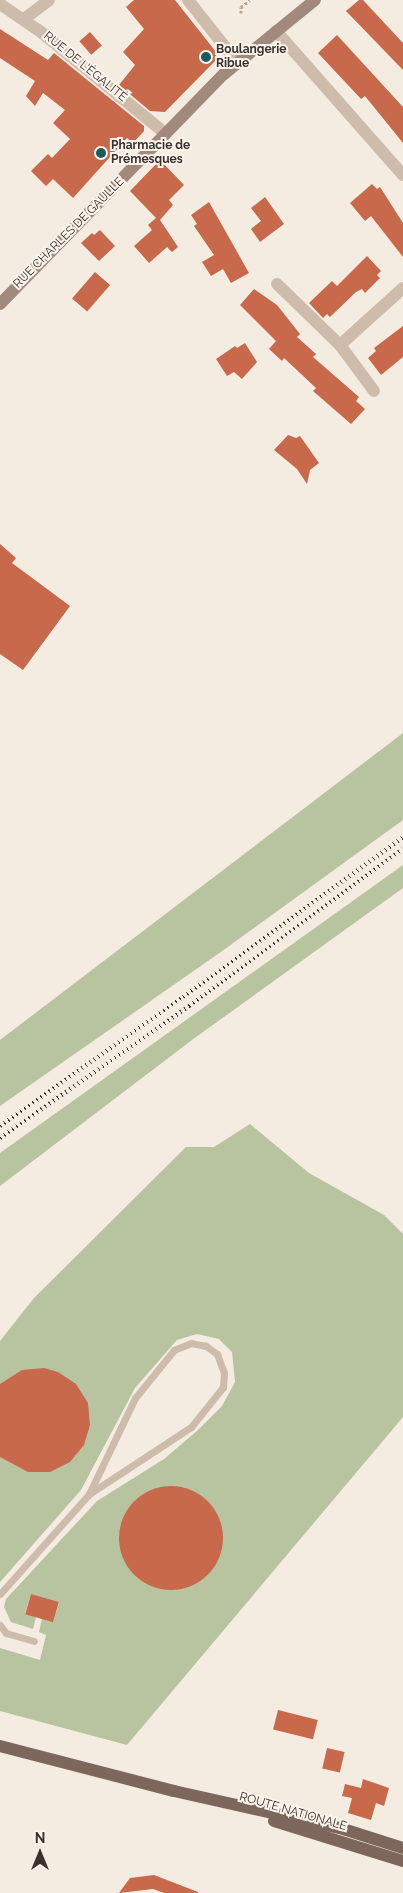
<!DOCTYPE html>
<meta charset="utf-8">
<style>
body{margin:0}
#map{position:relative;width:403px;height:1893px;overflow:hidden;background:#f4ebe1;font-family:Raleway,sans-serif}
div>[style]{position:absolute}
.green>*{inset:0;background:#b8c4a0}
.building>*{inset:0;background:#c8694b;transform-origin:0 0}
.round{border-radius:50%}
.path>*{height:3px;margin-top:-1.5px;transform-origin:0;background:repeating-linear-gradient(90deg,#b9a596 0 2.5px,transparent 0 5px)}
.lane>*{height:7px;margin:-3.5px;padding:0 3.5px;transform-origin:3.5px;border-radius:3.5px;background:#cdbbac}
.street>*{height:12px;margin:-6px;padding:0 6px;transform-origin:6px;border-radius:6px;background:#cdbbac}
.secondary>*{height:12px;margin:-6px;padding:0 6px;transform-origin:6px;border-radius:6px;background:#a18a7d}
.primary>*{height:12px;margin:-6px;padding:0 6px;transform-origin:6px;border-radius:6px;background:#7d675c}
.rail>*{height:4px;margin-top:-2px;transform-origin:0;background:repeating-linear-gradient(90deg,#3b302b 0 1px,transparent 0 5px)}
.dots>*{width:14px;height:14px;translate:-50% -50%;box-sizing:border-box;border:2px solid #fbf5ee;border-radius:50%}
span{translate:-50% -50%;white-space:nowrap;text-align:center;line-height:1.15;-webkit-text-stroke:4px #fbf5ee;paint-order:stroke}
.poi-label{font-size:12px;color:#3b302b;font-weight:700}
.left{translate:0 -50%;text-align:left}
.street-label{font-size:12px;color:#3b302b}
.north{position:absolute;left:15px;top:1828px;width:50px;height:50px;-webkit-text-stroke:4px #fbf5ee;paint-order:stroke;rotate:0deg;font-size:14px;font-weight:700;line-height:20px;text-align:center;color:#3b302b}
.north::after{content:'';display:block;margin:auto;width:18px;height:22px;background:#3b302b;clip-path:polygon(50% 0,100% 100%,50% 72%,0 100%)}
</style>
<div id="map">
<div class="green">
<i style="clip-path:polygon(403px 733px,403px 820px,218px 954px,0 1106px,0 1040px)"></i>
<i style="clip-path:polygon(403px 865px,403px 888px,192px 1040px,0 1186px,0 1153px)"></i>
<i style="clip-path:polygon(250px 1124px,309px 1173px,384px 1215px,403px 1234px,403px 1417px,127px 1745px,0 1711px,0 1648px,40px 1660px,46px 1635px,39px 1632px,42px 1619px,53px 1622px,59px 1603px,31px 1594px,25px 1613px,36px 1617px,33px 1629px,11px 1622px,4px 1607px,6px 1599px,97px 1501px,164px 1459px,198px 1430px,222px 1406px,235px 1382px,232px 1352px,219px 1339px,197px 1334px,177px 1340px,135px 1388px,81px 1490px,0 1582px,0 1341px,34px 1298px,186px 1147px,214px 1147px)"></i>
</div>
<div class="building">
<i style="clip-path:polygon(134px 0,175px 0,216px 52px,216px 60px,165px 112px,150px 111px,119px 85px,135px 65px,123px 52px,144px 29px,126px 7px)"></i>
<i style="clip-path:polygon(359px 0,363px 0,403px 43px,403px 70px,346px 11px)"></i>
<i style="clip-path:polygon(0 29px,48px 60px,54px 53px,144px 126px,144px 131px,133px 143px,127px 138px,73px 198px,53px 179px,46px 186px,31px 171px,48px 154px,52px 158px,70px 139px,53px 123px,65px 110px,43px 93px,35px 106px,26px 96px,35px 81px,0 58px)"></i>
<i style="left:90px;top:32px;width:18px;height:14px;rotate:49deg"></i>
<i style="clip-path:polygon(337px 35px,403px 107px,403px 143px,365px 96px,361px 99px,318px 53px)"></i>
<i style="clip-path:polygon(160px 160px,184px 185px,169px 200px,173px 205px,160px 220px,178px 247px,172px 252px,167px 247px,149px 263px,134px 246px,152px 230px,148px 225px,156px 218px,130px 191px)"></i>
<i style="clip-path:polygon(372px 184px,377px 189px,380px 187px,403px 223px,403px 257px,371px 216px,365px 221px,350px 203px)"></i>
<i style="clip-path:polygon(265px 197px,284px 224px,260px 242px,251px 229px,261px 221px,251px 208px)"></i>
<i style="clip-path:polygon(209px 202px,249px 273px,231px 283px,223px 269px,211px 276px,202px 262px,214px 255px,194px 226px,197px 224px,191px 215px)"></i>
<i style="clip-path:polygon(100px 230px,115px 246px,99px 261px,81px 243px,92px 233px,94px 235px)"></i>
<i style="clip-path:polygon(367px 256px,381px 271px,377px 275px,380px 278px,365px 293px,362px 289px,356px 292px,330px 317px,327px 314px,323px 318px,309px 303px,332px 281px,337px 286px)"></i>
<i style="left:95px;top:272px;width:20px;height:35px;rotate:41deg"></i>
<i style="clip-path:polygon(254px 289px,277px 305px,300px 334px,297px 337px,316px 354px,313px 357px,359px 397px,356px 401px,365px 409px,351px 424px,313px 391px,316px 388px,284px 358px,282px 361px,269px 349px,276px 341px,240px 305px)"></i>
<i style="clip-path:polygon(403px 326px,403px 357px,381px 375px,368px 358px,376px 351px,374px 348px)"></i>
<i style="clip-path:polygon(245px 343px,257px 362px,242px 379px,234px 372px,227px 376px,216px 359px,235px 346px,237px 348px)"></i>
<i style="clip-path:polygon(288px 435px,296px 438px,300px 436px,319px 463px,310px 470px,307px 484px,297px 469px,274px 450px)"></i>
<i style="clip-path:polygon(0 544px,16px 558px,12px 563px,70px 606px,23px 670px,0 654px)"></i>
<i style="clip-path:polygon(44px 1368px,58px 1372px,76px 1384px,88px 1403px,90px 1425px,84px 1445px,70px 1462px,50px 1472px,28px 1472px,0 1457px,0 1384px,22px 1370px)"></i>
<i class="round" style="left:119px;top:1486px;width:104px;height:104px"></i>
<i style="left:31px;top:1594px;width:29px;height:21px;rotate:16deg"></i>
<i style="left:278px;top:1710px;width:41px;height:20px;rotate:14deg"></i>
<i style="left:327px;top:1748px;width:18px;height:21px;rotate:13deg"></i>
<i style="clip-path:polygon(363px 1779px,389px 1788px,384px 1806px,376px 1803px,371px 1820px,348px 1813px,352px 1798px,342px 1796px,345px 1784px,361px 1788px)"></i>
<i style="clip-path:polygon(154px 1875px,198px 1892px,198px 1893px,164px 1893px,153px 1889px,119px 1893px,130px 1878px)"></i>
</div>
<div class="path">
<i style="left:241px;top:13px;width:6px;rotate:-90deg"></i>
<i style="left:241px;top:7px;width:11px;rotate:-38deg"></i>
</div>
<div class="lane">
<i style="left:0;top:1594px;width:134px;rotate:-48.3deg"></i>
<i style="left:89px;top:1494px;width:122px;rotate:-33.3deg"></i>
<i style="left:191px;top:1427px;width:51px;rotate:-51.3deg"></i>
<i style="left:223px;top:1387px;width:14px;rotate:-86deg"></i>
<i style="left:224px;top:1373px;width:20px;rotate:-110deg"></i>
<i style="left:217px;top:1354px;width:14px;rotate:-144deg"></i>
<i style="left:206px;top:1346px;width:15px;rotate:-169deg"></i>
<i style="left:191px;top:1343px;width:18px;rotate:158deg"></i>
<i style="left:174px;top:1350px;width:62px;rotate:129.1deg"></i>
<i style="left:135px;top:1398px;width:106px;rotate:115.6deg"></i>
<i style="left:0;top:1625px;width:10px;rotate:53deg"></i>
<i style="left:6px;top:1633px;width:29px;rotate:16deg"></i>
</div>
<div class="street">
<i style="left:188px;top:0;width:79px;rotate:51.7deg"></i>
<i style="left:0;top:4px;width:50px;rotate:34.3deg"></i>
<i style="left:41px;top:32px;width:161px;rotate:39.2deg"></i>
<i style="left:24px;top:19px;width:31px;rotate:-37deg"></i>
<i style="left:276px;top:31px;width:192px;rotate:48.6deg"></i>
<i style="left:277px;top:284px;width:88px;rotate:44.1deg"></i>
<i style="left:340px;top:345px;width:57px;rotate:53.5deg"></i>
<i style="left:340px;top:345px;width:85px;rotate:-42.1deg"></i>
</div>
<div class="secondary">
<i style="left:0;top:304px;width:321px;rotate:-45.8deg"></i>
<i style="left:224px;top:74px;width:117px;rotate:-39.1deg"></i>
</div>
<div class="primary">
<i style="left:0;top:1746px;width:180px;rotate:14.5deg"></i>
<i style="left:174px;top:1791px;width:170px;rotate:12.6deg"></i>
<i style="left:340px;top:1828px;width:66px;rotate:17.6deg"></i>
<i style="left:274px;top:1821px;width:135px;rotate:17.2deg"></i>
</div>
<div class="rail">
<i style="left:0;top:1126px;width:224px;rotate:-35.2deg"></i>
<i style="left:183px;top:997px;width:272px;rotate:-36deg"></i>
<i style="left:0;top:1138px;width:231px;rotate:-34.9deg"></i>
<i style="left:189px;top:1006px;width:265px;rotate:-36.3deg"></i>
</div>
<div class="dots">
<i style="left:206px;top:57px;background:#1f5a5e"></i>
<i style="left:101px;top:153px;background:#1f5a5e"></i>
</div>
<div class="poi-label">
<span class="left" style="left:216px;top:57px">Boulangerie<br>Ribue</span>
<span class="left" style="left:111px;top:153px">Pharmacie de<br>Prémesques</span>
</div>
<div class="street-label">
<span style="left:85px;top:67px;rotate:39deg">RUE DE L'ÉGALITÉ</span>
<span style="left:69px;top:233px;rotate:-45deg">RUE CHARLES DE GAULLE</span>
<span style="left:293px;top:1812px;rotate:16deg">ROUTE NATIONALE</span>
</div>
<div class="north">N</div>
</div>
